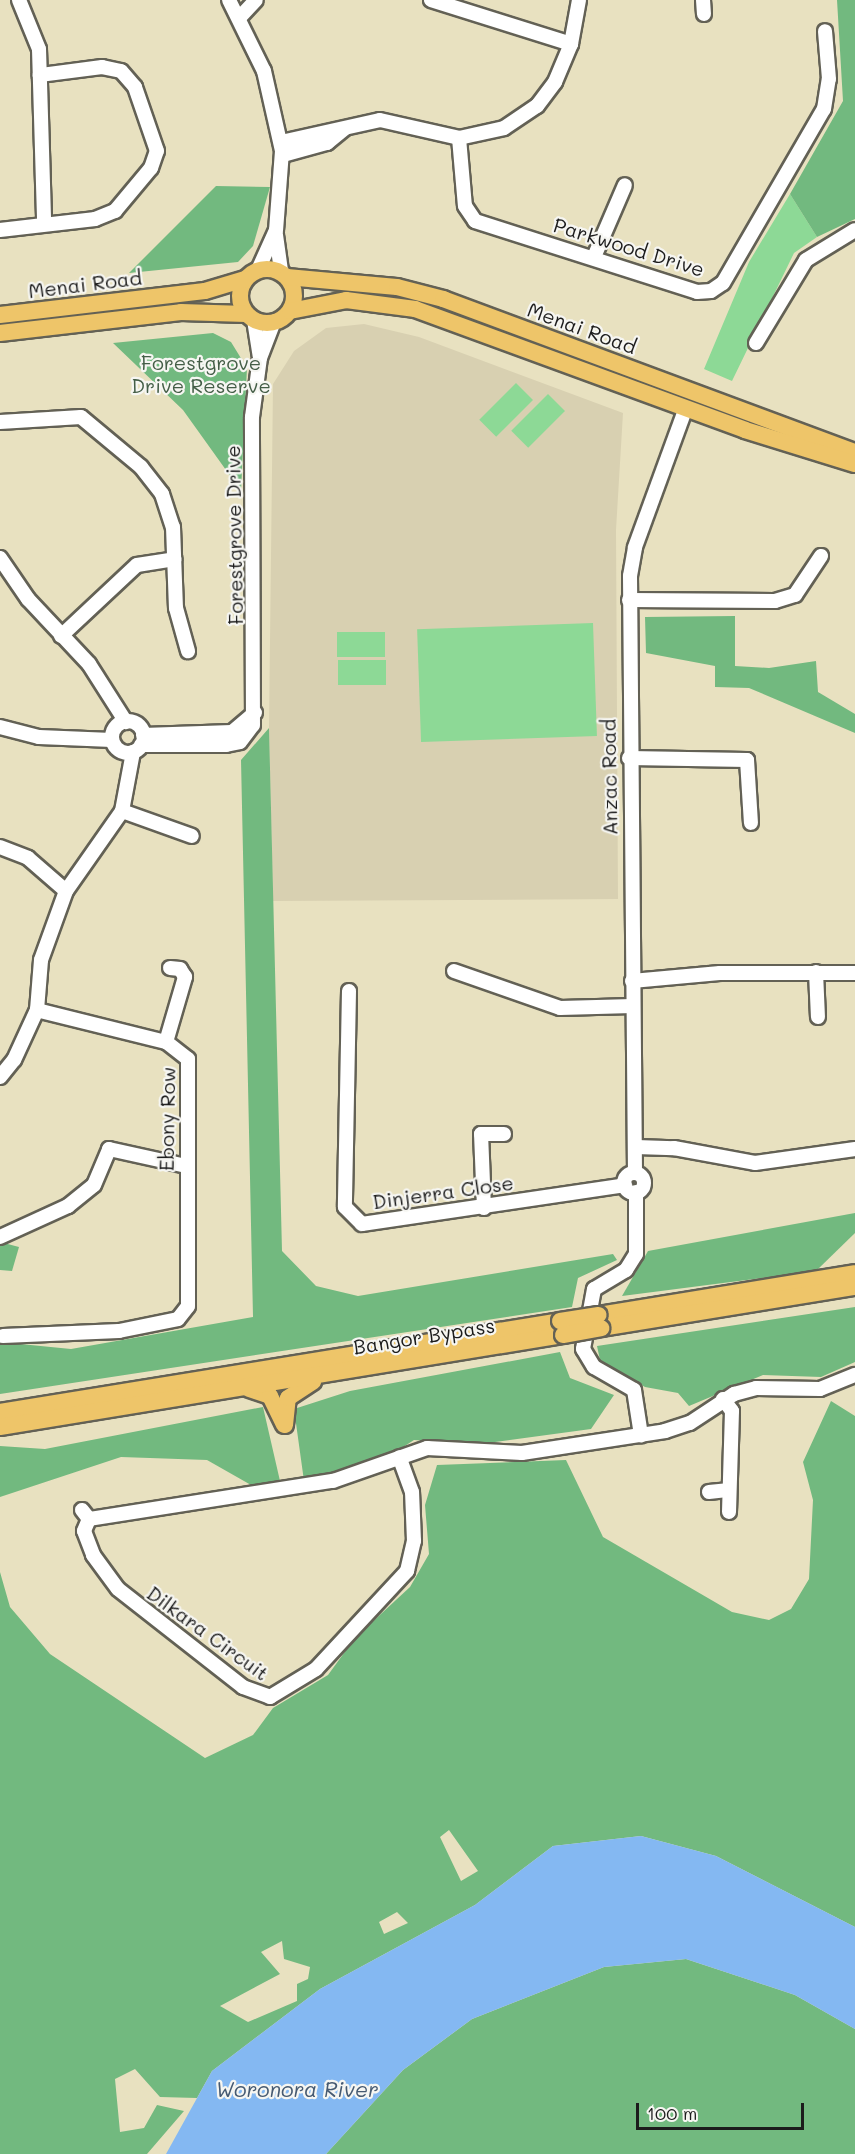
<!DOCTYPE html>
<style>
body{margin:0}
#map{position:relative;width:855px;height:2154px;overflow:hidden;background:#e8e1c0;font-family:Mali,sans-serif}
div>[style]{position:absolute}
.built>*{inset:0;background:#d8d0b1}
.green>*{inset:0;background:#8dd996;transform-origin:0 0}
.forest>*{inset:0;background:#72b97f}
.water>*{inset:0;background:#84b8f2}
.roads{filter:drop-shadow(2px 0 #636155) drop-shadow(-2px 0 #636155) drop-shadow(0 2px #636155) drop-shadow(0 -2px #636155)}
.minor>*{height:14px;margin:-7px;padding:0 7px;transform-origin:7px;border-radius:7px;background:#fff}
.minor>.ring{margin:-7px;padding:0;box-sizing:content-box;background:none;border:14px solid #fff;border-radius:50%}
.major>*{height:16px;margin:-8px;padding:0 8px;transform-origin:8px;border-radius:8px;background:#eec569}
.major>.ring{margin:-8px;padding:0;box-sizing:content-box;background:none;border:16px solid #eec569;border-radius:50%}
.bridges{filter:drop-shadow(2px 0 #636155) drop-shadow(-2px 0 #636155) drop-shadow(0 2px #636155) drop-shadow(0 -2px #636155)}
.major-bridge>*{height:16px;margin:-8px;padding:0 8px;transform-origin:8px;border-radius:8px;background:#eec569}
span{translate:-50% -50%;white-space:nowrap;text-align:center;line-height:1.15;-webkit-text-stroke:4.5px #f6f6f2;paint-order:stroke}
.street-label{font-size:20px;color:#1c1c1c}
.park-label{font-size:20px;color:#445e47}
.water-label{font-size:21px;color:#465a72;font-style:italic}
.scale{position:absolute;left:636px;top:2103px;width:168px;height:27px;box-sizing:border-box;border:3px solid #1c1c1c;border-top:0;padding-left:8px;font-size:18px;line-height:21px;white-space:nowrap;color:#1c1c1c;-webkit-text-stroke:4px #f6f6f2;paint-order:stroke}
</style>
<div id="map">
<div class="built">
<i style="clip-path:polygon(364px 324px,419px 337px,623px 413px,616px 530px,618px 899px,273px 901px,269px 728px,273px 384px,294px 351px,326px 328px)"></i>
</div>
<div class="green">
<i style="clip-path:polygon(790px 194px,817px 237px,794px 253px,732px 381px,704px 369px,749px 262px)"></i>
<i style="left:516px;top:383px;width:24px;height:52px;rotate:45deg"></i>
<i style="left:548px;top:394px;width:24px;height:52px;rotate:45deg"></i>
<i style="left:593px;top:623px;width:113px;height:176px;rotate:88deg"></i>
<i style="left:385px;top:632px;width:25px;height:48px;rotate:90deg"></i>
<i style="left:386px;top:660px;width:25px;height:48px;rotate:90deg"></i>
</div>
<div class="forest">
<i style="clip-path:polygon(837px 0,855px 0,855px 219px,817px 237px,790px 194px,843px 101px)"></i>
<i style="clip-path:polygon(216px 186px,270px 187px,253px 246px,238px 262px,129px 273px)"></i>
<i style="clip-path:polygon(213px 333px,231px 342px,247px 368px,241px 491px,183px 410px,113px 343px)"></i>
<i style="clip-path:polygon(735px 616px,735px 666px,769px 668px,816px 661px,818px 692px,855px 714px,855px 733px,749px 688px,715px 687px,715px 666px,646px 653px,645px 617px)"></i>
<i style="clip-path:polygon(269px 728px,282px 1251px,316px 1286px,358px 1296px,613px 1254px,617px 1260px,578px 1278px,572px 1307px,0 1394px,0 1342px,71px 1349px,253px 1317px,241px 760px)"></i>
<i style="clip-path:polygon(855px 1213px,855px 1233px,816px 1271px,622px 1296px,648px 1251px)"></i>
<i style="clip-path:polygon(0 1242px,19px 1247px,12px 1271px,0 1270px)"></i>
<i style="clip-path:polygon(855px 1307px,855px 1362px,821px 1377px,763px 1375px,689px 1406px,678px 1393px,645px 1387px,600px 1360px,597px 1346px)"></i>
<i style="clip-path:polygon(560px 1352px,570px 1378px,614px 1395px,591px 1429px,480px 1444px,414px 1440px,394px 1453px,304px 1481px,294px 1409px,350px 1391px)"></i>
<i style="clip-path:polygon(evenodd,831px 1401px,855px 1416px,855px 1927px,716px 1856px,641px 1836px,553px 1846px,475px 1905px,320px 1989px,212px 2071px,197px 2098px,160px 2097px,135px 2069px,115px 2079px,120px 2132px,144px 2128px,157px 2105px,184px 2111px,147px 2154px,0 2154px,0 1572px,10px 1607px,50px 1654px,205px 1758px,253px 1735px,273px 1708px,328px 1675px,355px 1638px,410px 1587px,429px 1554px,425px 1505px,437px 1465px,566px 1460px,603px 1537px,732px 1612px,769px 1620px,791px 1609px,809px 1579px,813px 1500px,803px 1462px,831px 1401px,449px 1830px,478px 1871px,461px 1881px,440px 1837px,449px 1830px,831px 1401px,397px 1912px,408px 1923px,384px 1934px,379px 1922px,397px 1912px,831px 1401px,282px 1941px,284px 1959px,310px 1967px,308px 1979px,297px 1984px,297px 2001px,248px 2022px,220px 2006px,280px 1974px,261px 1952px,282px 1941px)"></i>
<i style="clip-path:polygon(263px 1407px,280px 1481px,251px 1485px,207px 1460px,121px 1457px,0 1497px,0 1446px,45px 1449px)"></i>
<i style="clip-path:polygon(686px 1959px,795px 1995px,855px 2029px,855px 2154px,326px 2154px,403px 2070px,472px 2019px,604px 1967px)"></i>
</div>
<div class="water">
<i style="clip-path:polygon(641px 1836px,716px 1856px,855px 1927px,855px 2029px,795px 1995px,686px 1959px,604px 1967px,472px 2019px,403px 2070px,326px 2154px,166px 2154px,212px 2071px,320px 1989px,475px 1905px,553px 1846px)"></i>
</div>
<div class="roads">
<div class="minor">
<i style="left:19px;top:0;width:53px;rotate:67.8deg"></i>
<i style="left:39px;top:49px;width:173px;rotate:88.3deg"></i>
<i style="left:229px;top:0;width:79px;rotate:63.8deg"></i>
<i style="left:264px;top:71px;width:82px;rotate:77.3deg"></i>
<i style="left:282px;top:151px;width:79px;rotate:94.3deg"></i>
<i style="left:276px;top:230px;width:44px;rotate:114.2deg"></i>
<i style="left:431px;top:0;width:147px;rotate:17.4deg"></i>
<i style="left:703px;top:0;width:14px;rotate:86deg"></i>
<i style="left:240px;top:17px;width:23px;rotate:-47deg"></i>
<i style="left:459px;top:138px;width:68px;rotate:85deg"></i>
<i style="left:465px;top:206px;width:18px;rotate:56deg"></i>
<i style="left:475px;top:221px;width:233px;rotate:17.7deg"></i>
<i style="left:697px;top:292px;width:14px;rotate:-4deg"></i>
<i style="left:711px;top:291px;width:14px;rotate:-34deg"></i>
<i style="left:723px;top:283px;width:201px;rotate:-59.9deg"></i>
<i style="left:824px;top:109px;width:30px;rotate:-81deg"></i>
<i style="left:829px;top:79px;width:48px;rotate:-94.8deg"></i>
<i style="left:281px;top:142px;width:101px;rotate:-12.5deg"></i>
<i style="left:380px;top:120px;width:81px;rotate:12.8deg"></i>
<i style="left:459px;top:138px;width:46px;rotate:-12.5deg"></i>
<i style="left:504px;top:128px;width:40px;rotate:-34deg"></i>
<i style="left:537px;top:106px;width:30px;rotate:-53deg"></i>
<i style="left:555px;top:82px;width:41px;rotate:-67.2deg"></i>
<i style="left:571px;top:44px;width:45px;rotate:-79.7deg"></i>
<i style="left:283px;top:155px;width:46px;rotate:-15.3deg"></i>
<i style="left:327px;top:143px;width:22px;rotate:-39deg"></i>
<i style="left:0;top:230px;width:96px;rotate:-6.6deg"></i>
<i style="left:95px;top:219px;width:22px;rotate:-22deg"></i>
<i style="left:115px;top:211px;width:56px;rotate:-50.1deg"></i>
<i style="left:151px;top:168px;width:18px;rotate:-71deg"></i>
<i style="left:157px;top:151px;width:68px;rotate:-109deg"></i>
<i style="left:135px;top:87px;width:21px;rotate:-131deg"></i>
<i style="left:121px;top:71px;width:19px;rotate:-168deg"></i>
<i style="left:102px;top:67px;width:63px;rotate:172.6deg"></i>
<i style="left:276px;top:235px;width:37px;rotate:82deg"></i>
<i style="left:594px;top:257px;width:78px;rotate:-66.7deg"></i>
<i style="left:254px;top:320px;width:36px;rotate:81deg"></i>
<i style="left:756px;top:343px;width:97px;rotate:-58.9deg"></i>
<i style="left:806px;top:260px;width:57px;rotate:-31.5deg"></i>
<i style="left:0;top:422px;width:81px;rotate:-3.5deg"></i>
<i style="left:81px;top:417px;width:78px;rotate:39.8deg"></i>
<i style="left:141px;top:467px;width:34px;rotate:52deg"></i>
<i style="left:162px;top:494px;width:35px;rotate:72deg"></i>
<i style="left:173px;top:527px;width:81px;rotate:87.9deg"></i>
<i style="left:176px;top:608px;width:45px;rotate:74.4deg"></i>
<i style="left:0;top:558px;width:50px;rotate:55.7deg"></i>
<i style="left:28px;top:599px;width:89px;rotate:46.8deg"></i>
<i style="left:89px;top:664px;width:69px;rotate:57.5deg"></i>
<i style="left:629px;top:600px;width:146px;rotate:0.4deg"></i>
<i style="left:775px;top:601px;width:21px;rotate:-17deg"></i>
<i style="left:795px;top:595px;width:47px;rotate:-56.3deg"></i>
<i style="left:61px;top:636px;width:104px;rotate:-43.1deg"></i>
<i style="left:137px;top:565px;width:38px;rotate:-9deg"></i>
<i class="ring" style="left:112px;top:721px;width:18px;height:18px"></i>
<i style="left:0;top:727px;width:40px;rotate:14.4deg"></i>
<i style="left:39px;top:737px;width:73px;rotate:2.4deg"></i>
<i style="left:143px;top:735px;width:89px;rotate:-1.9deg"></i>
<i style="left:232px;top:732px;width:30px;rotate:-40deg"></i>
<i style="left:141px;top:745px;width:85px"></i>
<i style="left:226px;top:745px;width:14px;rotate:-12deg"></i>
<i style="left:240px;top:742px;width:21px;rotate:-53deg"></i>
<i style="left:253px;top:725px;width:308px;rotate:-90.2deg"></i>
<i style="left:252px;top:417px;width:60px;rotate:-82.3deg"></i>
<i style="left:260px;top:358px;width:39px;rotate:-69deg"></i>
<i style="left:629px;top:758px;width:118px;rotate:1deg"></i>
<i style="left:747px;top:760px;width:63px;rotate:86.4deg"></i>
<i style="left:122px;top:811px;width:74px;rotate:19.7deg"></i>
<i style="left:0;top:847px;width:30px;rotate:21deg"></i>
<i style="left:28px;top:858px;width:50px;rotate:41deg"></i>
<i style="left:454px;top:971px;width:112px;rotate:19.2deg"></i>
<i style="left:560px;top:1008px;width:73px;rotate:-1.6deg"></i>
<i style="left:816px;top:972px;width:45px;rotate:87.5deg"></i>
<i style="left:632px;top:981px;width:88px;rotate:-5.2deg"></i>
<i style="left:720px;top:973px;width:135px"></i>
<i style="left:349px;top:991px;width:216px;rotate:91.1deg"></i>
<i style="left:345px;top:1207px;width:24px;rotate:45deg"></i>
<i style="left:362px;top:1224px;width:266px;rotate:-8.4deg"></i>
<i style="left:166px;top:1042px;width:68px;rotate:-73.7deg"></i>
<i style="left:185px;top:977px;width:9px;rotate:-122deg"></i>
<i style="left:180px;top:969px;width:10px;rotate:-174deg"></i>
<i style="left:0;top:1077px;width:22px;rotate:-51deg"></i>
<i style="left:14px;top:1060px;width:55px;rotate:-65.3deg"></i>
<i style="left:37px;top:1010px;width:50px;rotate:-85.4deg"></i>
<i style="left:41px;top:960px;width:73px;rotate:-70.1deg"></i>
<i style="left:66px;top:891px;width:98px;rotate:-55deg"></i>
<i style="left:122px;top:811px;width:60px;rotate:-79.4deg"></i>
<i style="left:636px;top:1147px;width:38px;rotate:2deg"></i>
<i style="left:674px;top:1148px;width:82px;rotate:10.5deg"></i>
<i style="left:755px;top:1163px;width:101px;rotate:-8deg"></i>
<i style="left:635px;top:1173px;width:597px;rotate:-90.48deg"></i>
<i style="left:630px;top:576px;width:29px;rotate:-80deg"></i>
<i style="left:635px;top:547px;width:148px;rotate:-69.9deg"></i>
<i class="ring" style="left:624px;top:1173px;width:6px;height:6px"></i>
<i style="left:636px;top:1192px;width:62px;rotate:90deg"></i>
<i style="left:636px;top:1254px;width:19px;rotate:122deg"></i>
<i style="left:626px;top:1270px;width:37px;rotate:149deg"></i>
<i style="left:594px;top:1289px;width:61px;rotate:100.4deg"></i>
<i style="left:583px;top:1349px;width:21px;rotate:59deg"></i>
<i style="left:594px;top:1367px;width:46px;rotate:29.9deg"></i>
<i style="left:634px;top:1390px;width:46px;rotate:81.2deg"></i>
<i style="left:484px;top:1208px;width:74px;rotate:-92.3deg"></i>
<i style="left:481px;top:1134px;width:23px"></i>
<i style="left:0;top:1237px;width:75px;rotate:-24.5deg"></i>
<i style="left:68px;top:1206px;width:33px;rotate:-39deg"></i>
<i style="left:94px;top:1185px;width:39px;rotate:-67deg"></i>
<i style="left:109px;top:1149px;width:79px;rotate:12.4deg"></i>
<i style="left:3px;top:1336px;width:116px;rotate:-2.5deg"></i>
<i style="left:119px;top:1331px;width:60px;rotate:-11.5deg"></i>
<i style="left:178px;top:1319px;width:16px;rotate:-52deg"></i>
<i style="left:188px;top:1306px;width:247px;rotate:-90deg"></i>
<i style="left:188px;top:1059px;width:28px;rotate:-142deg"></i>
<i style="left:166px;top:1042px;width:133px;rotate:-166.1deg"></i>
<i style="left:723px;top:1399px;width:15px;rotate:53deg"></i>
<i style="left:732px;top:1411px;width:101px;rotate:91.7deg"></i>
<i style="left:709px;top:1492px;width:18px;rotate:-6deg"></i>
<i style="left:82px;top:1510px;width:11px;rotate:52deg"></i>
<i style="left:89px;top:1519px;width:13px;rotate:113deg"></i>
<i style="left:84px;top:1531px;width:26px;rotate:69deg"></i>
<i style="left:93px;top:1555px;width:42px;rotate:53.7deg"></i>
<i style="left:118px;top:1589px;width:159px;rotate:38.1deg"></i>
<i style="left:243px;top:1687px;width:29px;rotate:20deg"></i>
<i style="left:270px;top:1697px;width:54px;rotate:-31.3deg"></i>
<i style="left:316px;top:1669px;width:134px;rotate:-47.1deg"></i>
<i style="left:407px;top:1571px;width:31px;rotate:-77deg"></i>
<i style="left:414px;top:1541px;width:49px;rotate:-92.3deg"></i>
<i style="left:412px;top:1492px;width:37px;rotate:-110deg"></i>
<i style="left:89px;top:1519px;width:247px;rotate:-8.9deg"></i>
<i style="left:333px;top:1481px;width:100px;rotate:-19.3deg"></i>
<i style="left:427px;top:1448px;width:95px;rotate:3deg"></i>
<i style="left:522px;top:1453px;width:145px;rotate:-8.7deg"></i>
<i style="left:665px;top:1431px;width:26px;rotate:-18deg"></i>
<i style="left:690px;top:1423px;width:53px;rotate:-33.4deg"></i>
<i style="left:734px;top:1394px;width:23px;rotate:-15deg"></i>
<i style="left:756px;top:1388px;width:64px;rotate:0.9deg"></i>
<i style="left:820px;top:1389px;width:38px;rotate:-22deg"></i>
</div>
<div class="major">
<i class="ring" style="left:240px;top:269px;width:38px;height:38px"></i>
<i style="left:287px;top:277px;width:110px;rotate:5.2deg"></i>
<i style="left:397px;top:287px;width:48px;rotate:14.6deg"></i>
<i style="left:443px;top:299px;width:439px;rotate:20.4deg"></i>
<i style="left:290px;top:311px;width:57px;rotate:-11.1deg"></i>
<i style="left:346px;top:300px;width:70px;rotate:7.4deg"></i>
<i style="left:415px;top:309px;width:351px;rotate:20.1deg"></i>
<i style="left:745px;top:430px;width:115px;rotate:17.2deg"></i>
<i style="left:0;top:315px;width:206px;rotate:-6.7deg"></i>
<i style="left:205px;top:291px;width:42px;rotate:-16.7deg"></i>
<i style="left:0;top:333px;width:182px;rotate:-6.6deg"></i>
<i style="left:181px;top:312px;width:65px;rotate:1.8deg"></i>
<i style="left:599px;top:1315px;width:259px;rotate:-9.3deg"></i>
<i style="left:601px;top:1328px;width:257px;rotate:-9.2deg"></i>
<i style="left:249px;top:1389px;width:22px;rotate:18deg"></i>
<i style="left:270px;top:1396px;width:32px;rotate:64deg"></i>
<i style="left:0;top:1412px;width:567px;rotate:-9.23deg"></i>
<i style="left:285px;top:1425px;width:27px;rotate:-84deg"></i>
<i style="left:288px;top:1398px;width:30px;rotate:-33deg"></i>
<i style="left:0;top:1427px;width:570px;rotate:-9.28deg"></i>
</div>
</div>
<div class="bridges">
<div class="major-bridge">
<i style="left:560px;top:1321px;width:39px;rotate:-9deg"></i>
<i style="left:563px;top:1335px;width:39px;rotate:-10deg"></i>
</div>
</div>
<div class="street-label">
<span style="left:629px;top:247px;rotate:17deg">Parkwood Drive</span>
<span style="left:85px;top:284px;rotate:-7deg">Menai Road</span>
<span style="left:582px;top:328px;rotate:20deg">Menai Road</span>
<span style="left:234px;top:535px;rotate:-91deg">Forestgrove Drive</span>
<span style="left:609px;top:777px;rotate:-91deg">Anzac Road</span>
<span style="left:167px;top:1119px;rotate:-89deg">Ebony Row</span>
<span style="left:443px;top:1192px;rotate:-8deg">Dinjerra Close</span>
<span style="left:424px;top:1336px;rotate:-9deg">Bangor Bypass</span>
<span style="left:208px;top:1633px;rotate:36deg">Dilkara Circuit</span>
</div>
<div class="park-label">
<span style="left:201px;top:374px">Forestgrove<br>Drive Reserve</span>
</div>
<div class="water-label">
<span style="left:297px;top:2089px">Woronora River</span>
</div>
<div class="scale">100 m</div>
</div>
